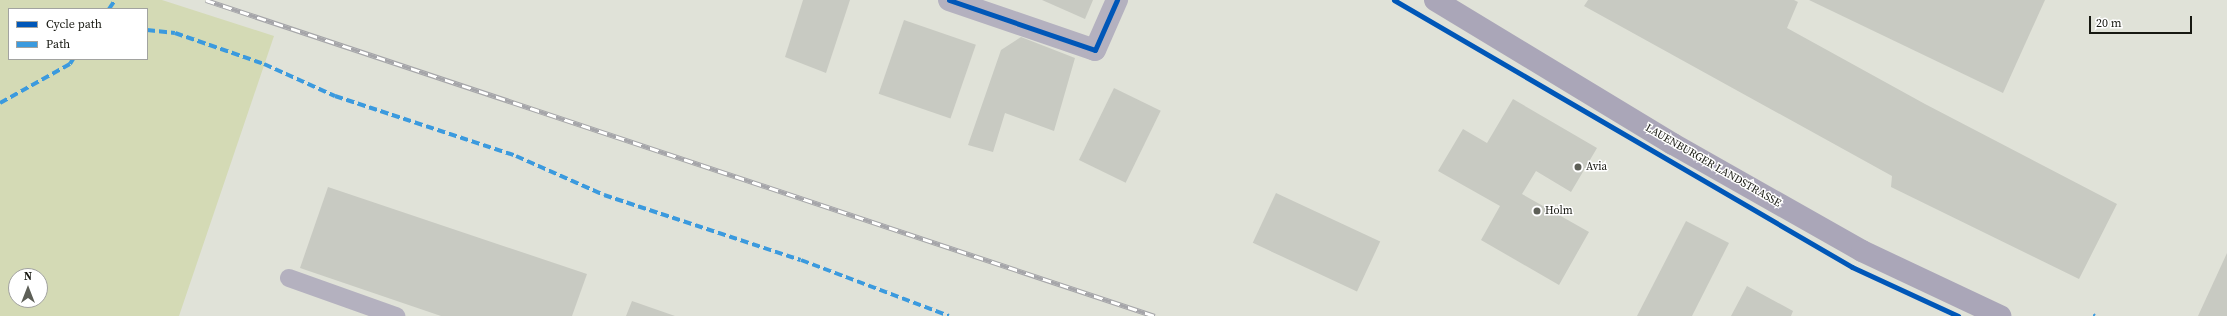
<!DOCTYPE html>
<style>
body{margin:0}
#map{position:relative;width:2227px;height:316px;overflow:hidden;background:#e0e2d8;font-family:"Source Serif 4",serif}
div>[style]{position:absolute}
.green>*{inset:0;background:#d4dab5}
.building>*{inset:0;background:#c8cac2;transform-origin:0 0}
.service>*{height:18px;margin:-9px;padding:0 9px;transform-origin:9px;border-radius:9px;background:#b4b1bf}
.minor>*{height:22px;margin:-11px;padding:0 11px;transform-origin:11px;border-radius:11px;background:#b4b1bf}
.secondary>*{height:22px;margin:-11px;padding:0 11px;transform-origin:11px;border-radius:11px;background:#aaa6b8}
.rail>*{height:4.5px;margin-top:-2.25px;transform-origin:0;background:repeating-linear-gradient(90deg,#fff 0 9px,#a5a5a9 0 18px);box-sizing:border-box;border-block:1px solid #a5a5a9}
.quiet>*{height:4px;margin-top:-2px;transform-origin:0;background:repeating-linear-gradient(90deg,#3b9ade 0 8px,transparent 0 12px)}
.cycleway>*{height:5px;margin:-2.5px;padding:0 2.5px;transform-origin:2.5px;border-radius:2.5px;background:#0057b8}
.dots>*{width:11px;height:11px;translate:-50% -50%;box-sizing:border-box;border:2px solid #fff;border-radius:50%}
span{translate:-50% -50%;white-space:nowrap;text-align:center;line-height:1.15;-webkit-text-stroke:3px #fff;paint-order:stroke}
.street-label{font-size:11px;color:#171811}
.poi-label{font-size:11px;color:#171811}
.left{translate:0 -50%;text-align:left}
.legend{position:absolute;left:8px;top:8px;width:140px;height:52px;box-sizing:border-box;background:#fff;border:1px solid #a2a3a0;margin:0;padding:5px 7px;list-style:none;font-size:12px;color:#171811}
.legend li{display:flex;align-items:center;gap:8px;height:20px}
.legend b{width:20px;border:1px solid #a2a3a0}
.north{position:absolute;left:8px;top:268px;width:40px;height:40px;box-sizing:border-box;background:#fff;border:1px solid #a2a3a0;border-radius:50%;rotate:0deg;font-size:11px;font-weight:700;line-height:16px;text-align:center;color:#171811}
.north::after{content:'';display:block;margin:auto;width:14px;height:18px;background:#5d5f57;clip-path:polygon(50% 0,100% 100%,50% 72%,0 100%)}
.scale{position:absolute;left:2089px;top:16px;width:103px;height:18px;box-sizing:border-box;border:2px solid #171811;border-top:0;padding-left:5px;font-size:12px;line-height:14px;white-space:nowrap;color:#171811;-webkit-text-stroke:3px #fff;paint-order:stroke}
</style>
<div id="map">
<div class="green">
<i style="clip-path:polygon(evenodd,0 0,162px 0,274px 36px,179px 316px,0 316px,0 0,9px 9px,147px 9px,147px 59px,9px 59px,9px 9px,0 0,16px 276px,40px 276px,40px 300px,16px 300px,16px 276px)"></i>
</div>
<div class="building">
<i style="clip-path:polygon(803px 0,850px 0,826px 73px,785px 57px)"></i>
<i style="clip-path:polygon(1042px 0,1093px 0,1085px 19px)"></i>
<i style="clip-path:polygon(1588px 0,1794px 0,1798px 2px,1787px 28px,1925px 104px,2117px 204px,2079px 279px,1891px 187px,1892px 176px,1584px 6px)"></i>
<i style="clip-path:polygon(1809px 0,2045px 0,2003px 93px)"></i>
<i style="left:904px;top:20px;width:76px;height:78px;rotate:19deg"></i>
<i style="clip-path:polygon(1021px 37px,1075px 58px,1054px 131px,1005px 113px,993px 152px,968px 145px,1001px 50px)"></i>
<i style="left:1114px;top:88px;width:52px;height:80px;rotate:26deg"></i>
<i style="clip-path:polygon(1513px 99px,1597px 148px,1571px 192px,1536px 171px,1522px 194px,1589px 232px,1559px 285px,1481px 240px,1500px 206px,1438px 171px,1463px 129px,1487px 143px)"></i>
<i style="clip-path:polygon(328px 187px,587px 274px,572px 316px,441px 316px,300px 268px)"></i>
<i style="left:1276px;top:193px;width:115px;height:55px;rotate:25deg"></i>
<i style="clip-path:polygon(1686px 221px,1729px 243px,1692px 316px,1637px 316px)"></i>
<i style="clip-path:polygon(2227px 253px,2227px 316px,2198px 316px)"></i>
<i style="clip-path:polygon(1747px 286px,1793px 311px,1791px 316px,1731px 316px)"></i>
<i style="clip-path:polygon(632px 301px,675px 316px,626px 316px)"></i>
</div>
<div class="service">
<i style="left:289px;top:278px;width:114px;rotate:19.6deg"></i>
</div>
<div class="minor">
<i style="left:949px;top:0;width:154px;rotate:18.9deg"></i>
<i style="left:1095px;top:50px;width:55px;rotate:-66.3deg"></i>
</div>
<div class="secondary">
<i style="left:1435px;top:0;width:278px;rotate:31.2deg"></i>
<i style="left:1673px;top:144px;width:217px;rotate:29.5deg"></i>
<i style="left:1862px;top:251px;width:153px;rotate:25.2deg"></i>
</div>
<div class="rail">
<i style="left:206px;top:0;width:1000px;rotate:18.42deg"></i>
</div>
<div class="quiet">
<i style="left:109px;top:9px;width:11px;rotate:-56deg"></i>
<i style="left:147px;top:30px;width:28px;rotate:6deg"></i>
<i style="left:175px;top:33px;width:94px;rotate:19.2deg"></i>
<i style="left:264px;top:64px;width:78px;rotate:24.3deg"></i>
<i style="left:335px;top:96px;width:191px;rotate:18.3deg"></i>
<i style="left:516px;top:156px;width:96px;rotate:23.9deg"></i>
<i style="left:604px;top:195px;width:207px;rotate:18.3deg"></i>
<i style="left:801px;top:260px;width:158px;rotate:20.7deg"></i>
<i style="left:0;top:103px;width:80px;rotate:-29.1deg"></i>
<i style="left:70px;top:64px;width:6px;rotate:-59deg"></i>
<i style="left:2093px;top:315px;width:2px;rotate:27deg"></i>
</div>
<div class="cycleway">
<i style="left:949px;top:0;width:154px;rotate:18.9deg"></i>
<i style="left:1095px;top:50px;width:55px;rotate:-66.3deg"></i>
<i style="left:1394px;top:0;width:530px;rotate:30.24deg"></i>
<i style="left:1852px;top:267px;width:117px;rotate:24.8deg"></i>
</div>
<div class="dots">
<i style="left:1578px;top:167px;background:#5d5f57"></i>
<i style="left:1537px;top:211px;background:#5d5f57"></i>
</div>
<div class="street-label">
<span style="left:1713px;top:166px;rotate:30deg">LAUENBURGER LANDSTRASSE</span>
</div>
<div class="poi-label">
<span class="left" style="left:1586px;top:167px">Avia</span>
<span class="left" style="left:1545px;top:211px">Holm</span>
</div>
<ul class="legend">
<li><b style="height:5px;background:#0057b8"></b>Cycle path</li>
<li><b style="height:5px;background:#3b9ade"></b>Path</li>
</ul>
<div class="north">N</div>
<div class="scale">20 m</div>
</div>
